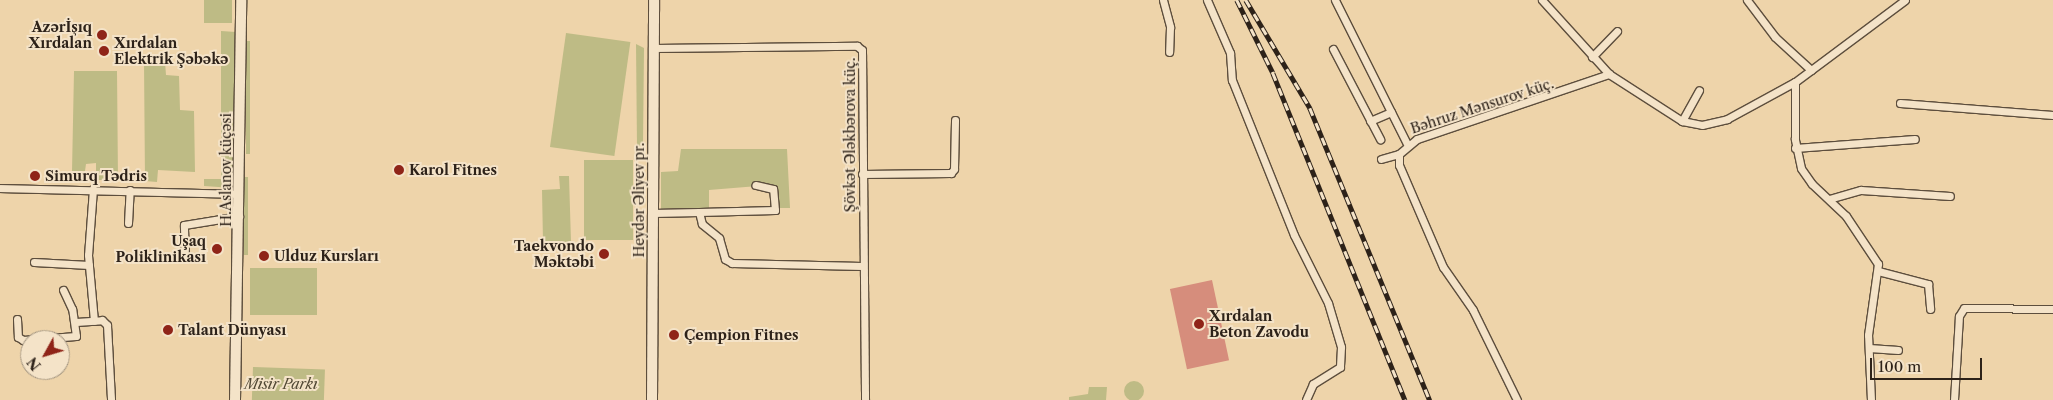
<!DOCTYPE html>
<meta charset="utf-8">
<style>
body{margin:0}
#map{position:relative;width:2053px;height:400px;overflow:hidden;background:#eed4aa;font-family:"Libre Caslon Text",serif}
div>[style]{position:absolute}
.green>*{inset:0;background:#bebb85;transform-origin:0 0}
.round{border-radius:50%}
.building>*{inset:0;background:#d68d7c;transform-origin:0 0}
.roads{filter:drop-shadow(1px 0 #5d4e3d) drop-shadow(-1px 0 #5d4e3d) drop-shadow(0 1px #5d4e3d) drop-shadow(0 -1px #5d4e3d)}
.street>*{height:7px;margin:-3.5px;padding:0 3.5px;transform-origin:3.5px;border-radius:3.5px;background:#f4e3c8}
.secondary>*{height:10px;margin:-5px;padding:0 5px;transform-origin:5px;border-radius:5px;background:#f4e3c8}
.rail>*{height:4.5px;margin-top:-2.25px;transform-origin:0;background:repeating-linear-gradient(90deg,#f4e3c8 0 8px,#2d2219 0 16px);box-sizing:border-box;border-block:1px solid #2d2219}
.dots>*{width:14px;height:14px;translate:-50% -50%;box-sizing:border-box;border:2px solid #f4e3c8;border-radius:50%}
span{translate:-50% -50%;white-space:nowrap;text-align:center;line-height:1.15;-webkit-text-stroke:4px #f4e3c8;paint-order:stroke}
.poi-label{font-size:14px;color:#2d2219;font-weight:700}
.right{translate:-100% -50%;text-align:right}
.left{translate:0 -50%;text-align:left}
.street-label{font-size:14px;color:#2d2219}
.park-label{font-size:14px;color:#514834;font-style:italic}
.north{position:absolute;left:20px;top:330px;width:50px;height:50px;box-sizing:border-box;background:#f4e3c8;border:1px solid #a49682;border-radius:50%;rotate:231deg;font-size:14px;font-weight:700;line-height:20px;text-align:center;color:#2d2219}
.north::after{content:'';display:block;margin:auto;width:18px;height:22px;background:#8f2418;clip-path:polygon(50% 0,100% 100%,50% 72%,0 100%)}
.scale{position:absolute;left:1870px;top:358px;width:112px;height:22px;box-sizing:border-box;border:2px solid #2d2219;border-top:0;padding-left:6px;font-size:15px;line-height:18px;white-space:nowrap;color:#2d2219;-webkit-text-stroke:4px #f4e3c8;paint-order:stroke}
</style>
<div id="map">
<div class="green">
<i style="left:204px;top:0;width:28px;height:23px"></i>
<i style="clip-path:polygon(221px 31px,236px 32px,233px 188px,204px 186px,204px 179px,221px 179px)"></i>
<i style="left:566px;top:33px;width:65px;height:115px;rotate:8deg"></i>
<i style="left:246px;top:41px;width:4px;height:113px"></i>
<i style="clip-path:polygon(636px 44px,644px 48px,643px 145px,637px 147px)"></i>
<i style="clip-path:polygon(165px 62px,166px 75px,179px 76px,180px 110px,194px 111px,195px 172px,158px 170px,157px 182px,145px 181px,144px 63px)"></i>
<i style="clip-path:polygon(74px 71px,117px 71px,118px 180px,96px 180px,96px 163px,86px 164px,85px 171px,72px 171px)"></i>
<i style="clip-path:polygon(681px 149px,787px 149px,790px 208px,772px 208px,770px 185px,709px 190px,709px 208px,661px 209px,661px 172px,678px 171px)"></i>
<i style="left:584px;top:160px;width:49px;height:80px"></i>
<i style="clip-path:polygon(559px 176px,569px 176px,571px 242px,543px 242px,542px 190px,560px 189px)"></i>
<i style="left:244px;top:177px;width:4px;height:78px"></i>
<i style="left:250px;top:268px;width:67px;height:47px"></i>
<i style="left:253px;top:367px;width:72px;height:33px;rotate:2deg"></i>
<i class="round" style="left:1124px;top:381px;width:20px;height:20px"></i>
<i style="clip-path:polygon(1089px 387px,1107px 387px,1106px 400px,1069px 400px,1069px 397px,1088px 394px)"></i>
</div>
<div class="building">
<i style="left:1212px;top:280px;width:82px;height:43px;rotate:78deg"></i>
</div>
<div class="roads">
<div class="street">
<i style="left:1163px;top:0;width:28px;rotate:75deg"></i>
<i style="left:1170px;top:27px;width:25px;rotate:92deg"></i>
<i style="left:1207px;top:0;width:58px;rotate:66.5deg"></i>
<i style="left:1230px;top:53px;width:27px;rotate:86deg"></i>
<i style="left:1232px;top:80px;width:167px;rotate:68.2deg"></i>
<i style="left:1294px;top:235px;width:76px;rotate:63.4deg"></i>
<i style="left:1328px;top:303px;width:46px;rotate:73.5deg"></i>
<i style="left:1341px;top:347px;width:20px;rotate:93deg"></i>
<i style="left:1340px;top:367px;width:32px;rotate:148deg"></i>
<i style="left:1313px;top:384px;width:17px;rotate:114deg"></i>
<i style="left:1335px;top:0;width:161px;rotate:63.4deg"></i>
<i style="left:1542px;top:0;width:100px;rotate:47.8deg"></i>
<i style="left:1609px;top:74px;width:87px;rotate:32.8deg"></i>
<i style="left:1682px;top:121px;width:20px;rotate:11deg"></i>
<i style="left:1702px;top:125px;width:26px;rotate:-13deg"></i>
<i style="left:1727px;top:119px;width:77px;rotate:-28.6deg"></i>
<i style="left:1747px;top:0;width:46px;rotate:52.9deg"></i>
<i style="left:1775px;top:37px;width:49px;rotate:42.5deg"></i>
<i style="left:654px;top:48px;width:203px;rotate:-0.6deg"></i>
<i style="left:857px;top:46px;width:6px;rotate:39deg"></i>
<i style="left:862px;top:50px;width:350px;rotate:89.5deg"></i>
<i style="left:1333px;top:49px;width:102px;rotate:62.4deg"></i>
<i style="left:1592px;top:57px;width:36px;rotate:-46deg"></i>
<i style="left:1900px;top:103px;width:153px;rotate:4.5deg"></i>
<i style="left:1370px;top:121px;width:23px;rotate:-23deg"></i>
<i style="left:1682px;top:121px;width:35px;rotate:-61deg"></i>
<i style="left:1795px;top:148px;width:120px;rotate:-4.3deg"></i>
<i style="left:1381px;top:159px;width:19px;rotate:-16deg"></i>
<i style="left:862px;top:174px;width:89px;rotate:-0.6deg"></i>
<i style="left:951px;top:173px;width:5px;rotate:-53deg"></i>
<i style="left:954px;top:169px;width:49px;rotate:-88.8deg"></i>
<i style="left:0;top:188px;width:239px;rotate:1.4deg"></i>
<i style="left:93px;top:189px;width:66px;rotate:94.3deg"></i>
<i style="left:88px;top:255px;width:66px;rotate:84.8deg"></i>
<i style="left:1829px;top:199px;width:33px;rotate:-16deg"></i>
<i style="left:1861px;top:190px;width:89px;rotate:3.9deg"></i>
<i style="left:699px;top:212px;width:76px;rotate:-1.5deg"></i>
<i style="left:775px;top:210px;width:21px;rotate:-95deg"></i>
<i style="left:773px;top:189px;width:18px;rotate:-167deg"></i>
<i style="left:653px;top:213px;width:46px;rotate:-1.2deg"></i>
<i style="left:699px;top:212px;width:12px;rotate:76deg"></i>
<i style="left:702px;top:224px;width:22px;rotate:39deg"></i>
<i style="left:719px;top:238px;width:22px;rotate:74deg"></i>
<i style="left:725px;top:259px;width:8px;rotate:30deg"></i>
<i style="left:732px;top:263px;width:130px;rotate:1.3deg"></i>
<i style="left:128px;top:223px;width:33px;rotate:-87deg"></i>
<i style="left:185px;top:257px;width:32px;rotate:-92deg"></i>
<i style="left:184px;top:225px;width:56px;rotate:-9.3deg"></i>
<i style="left:34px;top:262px;width:55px;rotate:3.1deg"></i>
<i style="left:1878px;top:271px;width:52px;rotate:14.6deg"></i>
<i style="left:1928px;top:284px;width:25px;rotate:85deg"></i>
<i style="left:17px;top:319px;width:18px;rotate:87deg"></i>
<i style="left:18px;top:337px;width:6px;rotate:31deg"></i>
<i style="left:23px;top:340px;width:53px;rotate:-4.3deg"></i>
<i style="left:76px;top:336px;width:27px;rotate:-98deg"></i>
<i style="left:72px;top:309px;width:21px;rotate:-115deg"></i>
<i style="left:76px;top:322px;width:26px;rotate:-4deg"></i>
<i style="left:102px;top:320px;width:7px;rotate:45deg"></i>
<i style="left:107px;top:325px;width:75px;rotate:86.9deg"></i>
<i style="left:1869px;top:348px;width:29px;rotate:4deg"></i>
<i style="left:1517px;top:400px;width:100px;rotate:-116.1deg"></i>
<i style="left:1473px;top:310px;width:52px;rotate:-124.9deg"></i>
<i style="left:1443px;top:267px;width:111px;rotate:-113.3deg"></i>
<i style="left:1399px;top:165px;width:11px;rotate:-90deg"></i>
<i style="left:1399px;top:154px;width:23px;rotate:-40deg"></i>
<i style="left:1417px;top:139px;width:203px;rotate:-18.7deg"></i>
<i style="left:1871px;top:400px;width:65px;rotate:-92.6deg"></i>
<i style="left:1868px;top:335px;width:72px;rotate:-82deg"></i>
<i style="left:1878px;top:264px;width:58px;rotate:-123.7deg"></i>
<i style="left:1846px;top:216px;width:47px;rotate:-136.7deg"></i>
<i style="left:1812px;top:184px;width:19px;rotate:-125deg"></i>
<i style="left:1801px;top:168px;width:30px;rotate:-102deg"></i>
<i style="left:1795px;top:139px;width:57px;rotate:-90deg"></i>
<i style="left:1795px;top:82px;width:137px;rotate:-36.7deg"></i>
<i style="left:1954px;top:400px;width:84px;rotate:-86.6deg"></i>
<i style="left:1959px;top:316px;width:9px;rotate:-58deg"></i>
<i style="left:1964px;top:308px;width:89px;rotate:0.6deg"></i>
</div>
<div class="secondary">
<i style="left:235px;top:400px;width:400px;rotate:-89.1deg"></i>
<i style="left:652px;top:400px;width:400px;rotate:-89.7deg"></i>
</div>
</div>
<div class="rail">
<i style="left:1237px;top:0;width:81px;rotate:63.7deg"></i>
<i style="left:1273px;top:73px;width:353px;rotate:68deg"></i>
<i style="left:1246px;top:0;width:126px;rotate:59.3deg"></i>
<i style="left:1310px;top:108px;width:316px;rotate:67.7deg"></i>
</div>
<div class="dots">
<i style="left:102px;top:35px;background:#8f2418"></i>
<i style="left:104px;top:51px;background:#8f2418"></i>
<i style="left:399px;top:170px;background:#8f2418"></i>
<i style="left:35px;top:176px;background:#8f2418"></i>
<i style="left:217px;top:249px;background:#8f2418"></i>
<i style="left:604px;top:254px;background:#8f2418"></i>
<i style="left:264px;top:256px;background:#8f2418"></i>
<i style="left:1199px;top:324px;background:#8f2418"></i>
<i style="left:168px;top:330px;background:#8f2418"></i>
<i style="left:674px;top:335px;background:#8f2418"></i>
</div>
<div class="poi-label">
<span class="right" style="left:92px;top:35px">Azərİşıq<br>Xırdalan</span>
<span class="left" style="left:114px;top:51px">Xırdalan<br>Elektrik Şəbəkə</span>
<span class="left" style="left:409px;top:170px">Karol Fitnes</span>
<span class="left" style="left:45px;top:176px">Simurq Tədris</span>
<span class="right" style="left:206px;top:249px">Uşaq<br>Poliklinikası</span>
<span class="right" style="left:594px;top:254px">Taekvondo<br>Məktəbi</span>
<span class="left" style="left:274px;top:256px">Ulduz Kursları</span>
<span class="left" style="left:1209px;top:324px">Xırdalan<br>Beton Zavodu</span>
<span class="left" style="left:178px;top:330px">Talant Dünyası</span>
<span class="left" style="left:684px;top:335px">Çempion Fitnes</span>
</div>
<div class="street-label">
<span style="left:1482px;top:106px;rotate:-18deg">Bəhruz Mənsurov küç.</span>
<span style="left:850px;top:135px;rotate:-90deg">Şövkət Ələkbərova küç.</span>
<span style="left:226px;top:170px;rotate:-90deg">H.Aslanov küçəsi</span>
<span style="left:639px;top:200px;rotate:-90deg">Heydər Əliyev pr.</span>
</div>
<div class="park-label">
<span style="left:281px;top:384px">Misir Parkı</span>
</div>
<div class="north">N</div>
<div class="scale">100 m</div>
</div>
